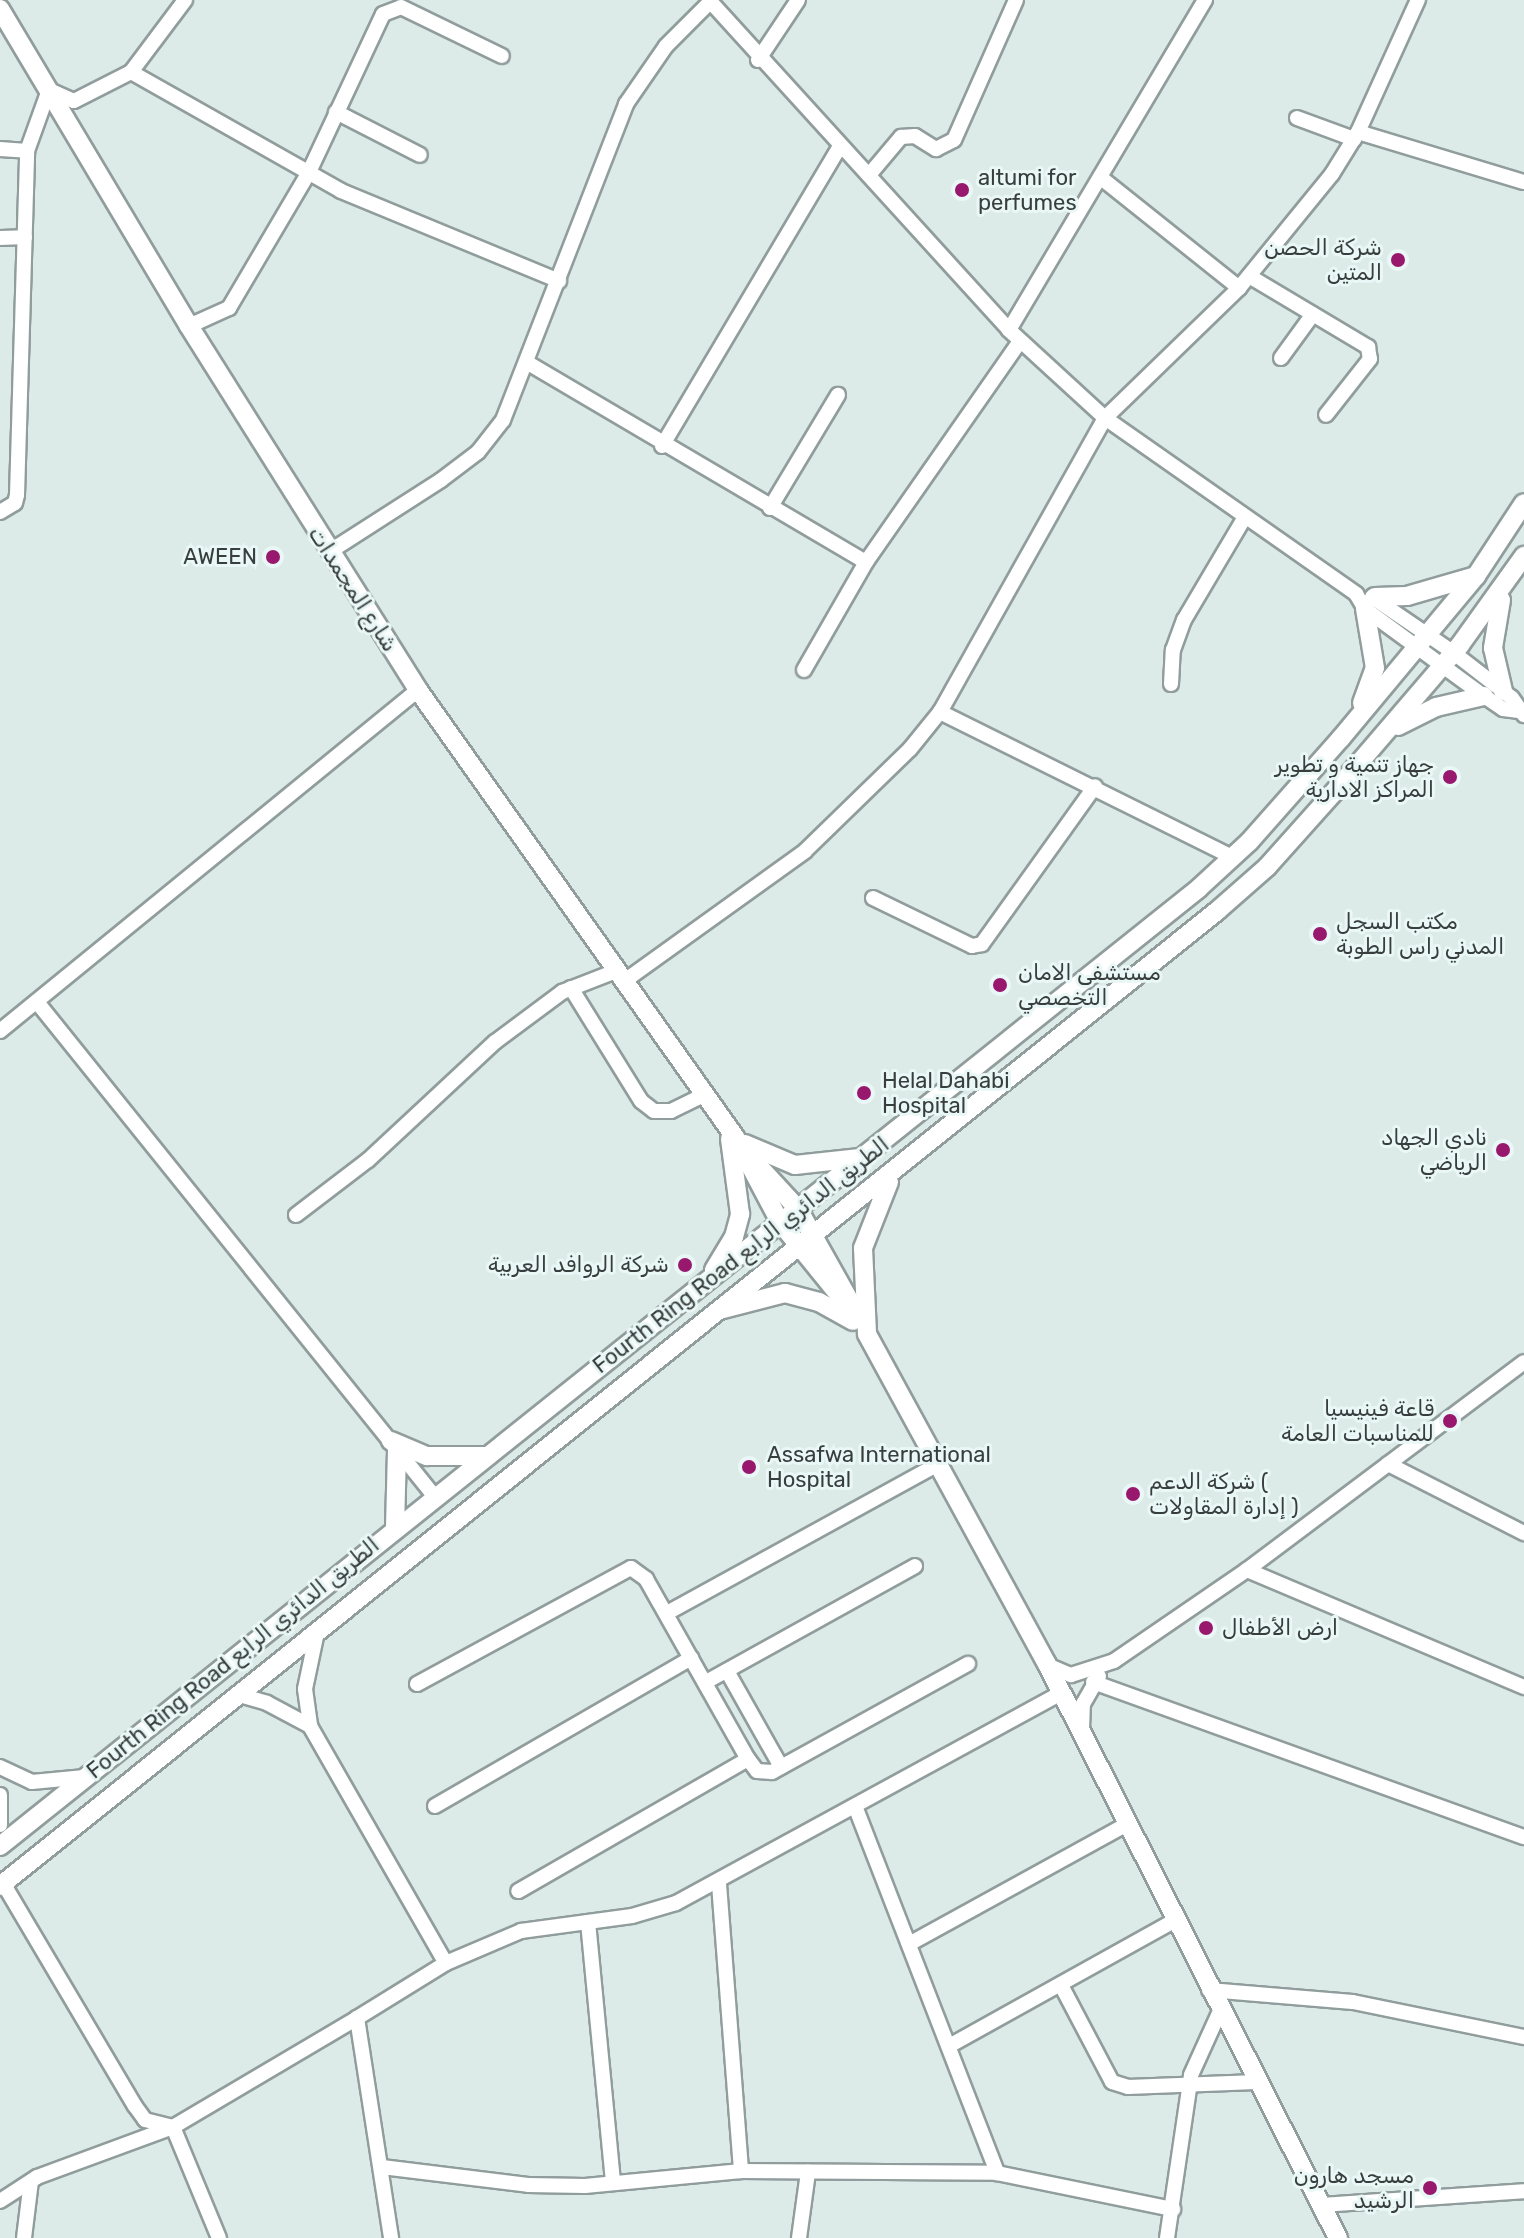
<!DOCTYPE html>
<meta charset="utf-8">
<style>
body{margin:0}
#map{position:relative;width:1524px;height:2238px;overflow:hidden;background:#dceae8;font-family:Rubik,"Noto Naskh Arabic",sans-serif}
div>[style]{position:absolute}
.roads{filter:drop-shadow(2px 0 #909d9c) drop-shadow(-2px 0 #909d9c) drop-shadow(0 2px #909d9c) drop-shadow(0 -2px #909d9c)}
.minor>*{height:14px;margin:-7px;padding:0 7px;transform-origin:7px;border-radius:7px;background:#fff}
.major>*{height:18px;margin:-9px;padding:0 9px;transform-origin:9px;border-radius:9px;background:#fff}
.dots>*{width:22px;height:22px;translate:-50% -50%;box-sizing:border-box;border:4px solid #e9f7f6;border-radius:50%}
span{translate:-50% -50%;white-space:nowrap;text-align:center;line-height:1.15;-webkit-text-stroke:6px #e9f7f6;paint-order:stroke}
.poi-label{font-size:22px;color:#383e3d}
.left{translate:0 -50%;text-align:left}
.right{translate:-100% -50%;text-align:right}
.street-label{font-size:22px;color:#383e3d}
</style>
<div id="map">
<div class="roads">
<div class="minor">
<i style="left:709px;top:0;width:446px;rotate:47.7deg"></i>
<i style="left:1009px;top:330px;width:130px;rotate:42.5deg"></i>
<i style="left:1105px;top:418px;width:307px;rotate:35deg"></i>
<i style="left:1356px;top:594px;width:17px;rotate:59deg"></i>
<i style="left:1365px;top:609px;width:147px;rotate:36.2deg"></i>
<i style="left:1484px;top:696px;width:23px;rotate:34deg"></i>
<i style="left:1503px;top:709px;width:16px;rotate:7deg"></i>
<i style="left:758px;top:60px;width:72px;rotate:-56.3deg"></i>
<i style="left:131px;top:72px;width:90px;rotate:-53.1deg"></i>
<i style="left:336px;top:112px;width:94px;rotate:27.1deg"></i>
<i style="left:1297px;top:118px;width:61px;rotate:20.2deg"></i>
<i style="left:1358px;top:132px;width:173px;rotate:16.8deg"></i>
<i style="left:0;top:149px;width:27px;rotate:4deg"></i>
<i style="left:869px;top:175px;width:50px;rotate:-49.9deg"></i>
<i style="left:901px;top:137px;width:14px;rotate:-4deg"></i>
<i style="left:915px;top:136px;width:25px;rotate:32deg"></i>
<i style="left:936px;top:149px;width:20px;rotate:-27deg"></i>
<i style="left:954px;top:140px;width:153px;rotate:-66.1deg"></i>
<i style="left:1100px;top:177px;width:178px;rotate:38.6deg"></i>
<i style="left:0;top:238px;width:25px;rotate:-2deg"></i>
<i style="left:1249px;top:276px;width:139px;rotate:30.8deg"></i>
<i style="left:1368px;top:347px;width:12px;rotate:81deg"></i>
<i style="left:1370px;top:359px;width:71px;rotate:128.2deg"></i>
<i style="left:189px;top:326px;width:44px;rotate:-24.2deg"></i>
<i style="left:229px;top:308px;width:158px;rotate:-59.5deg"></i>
<i style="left:309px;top:172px;width:174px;rotate:-64.9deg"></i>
<i style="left:383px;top:14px;width:19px;rotate:-21deg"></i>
<i style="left:401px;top:7px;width:112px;rotate:25.9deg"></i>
<i style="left:1009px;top:330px;width:384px;rotate:-59.3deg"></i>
<i style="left:1281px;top:358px;width:54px;rotate:-54deg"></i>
<i style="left:528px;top:363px;width:392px;rotate:30.5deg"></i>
<i style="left:866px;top:562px;width:269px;rotate:-55.1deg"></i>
<i style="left:662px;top:446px;width:349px;rotate:-59.3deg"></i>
<i style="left:770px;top:508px;width:132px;rotate:-59deg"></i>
<i style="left:0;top:512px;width:17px;rotate:-31deg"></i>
<i style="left:15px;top:503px;width:8px;rotate:-76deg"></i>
<i style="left:17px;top:495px;width:344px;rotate:-88.3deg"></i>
<i style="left:27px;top:151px;width:65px;rotate:-70.2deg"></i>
<i style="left:49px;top:90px;width:27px;rotate:24deg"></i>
<i style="left:74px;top:101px;width:64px;rotate:-27deg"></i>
<i style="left:131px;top:72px;width:241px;rotate:29.5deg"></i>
<i style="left:341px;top:191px;width:236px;rotate:22.4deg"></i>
<i style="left:329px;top:552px;width:133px;rotate:-32.7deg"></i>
<i style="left:441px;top:480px;width:46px;rotate:-37.1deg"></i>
<i style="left:478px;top:452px;width:41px;rotate:-52deg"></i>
<i style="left:503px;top:420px;width:339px;rotate:-68.7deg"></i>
<i style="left:626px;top:104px;width:70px;rotate:-55.4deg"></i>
<i style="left:666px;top:46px;width:62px;rotate:-45deg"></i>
<i style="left:1372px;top:597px;width:99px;rotate:34.3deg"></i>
<i style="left:1454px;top:653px;width:73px;rotate:37.8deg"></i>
<i style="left:1512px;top:698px;width:21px;rotate:55deg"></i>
<i style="left:804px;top:670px;width:125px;rotate:-60.1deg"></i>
<i style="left:1171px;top:684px;width:34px;rotate:-87deg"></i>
<i style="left:1173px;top:650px;width:32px;rotate:-70deg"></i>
<i style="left:1184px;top:620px;width:120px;rotate:-59.4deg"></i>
<i style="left:940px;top:712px;width:326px;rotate:26.4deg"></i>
<i style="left:873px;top:898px;width:110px;rotate:25.9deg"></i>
<i style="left:972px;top:946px;width:10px;rotate:-11deg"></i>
<i style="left:982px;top:944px;width:194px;rotate:-54.4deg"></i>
<i style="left:623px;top:982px;width:224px;rotate:-35.7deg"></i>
<i style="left:805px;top:851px;width:146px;rotate:-44.2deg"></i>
<i style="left:910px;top:749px;width:48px;rotate:-51deg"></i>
<i style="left:940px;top:712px;width:337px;rotate:-60.7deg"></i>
<i style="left:1105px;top:418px;width:187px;rotate:-44.1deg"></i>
<i style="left:1239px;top:288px;width:147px;rotate:-50.8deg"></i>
<i style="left:1332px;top:174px;width:49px;rotate:-58.2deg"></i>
<i style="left:1358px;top:132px;width:145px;rotate:-65.6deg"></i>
<i style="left:571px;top:988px;width:133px;rotate:58.2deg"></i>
<i style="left:641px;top:1101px;width:16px;rotate:38deg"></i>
<i style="left:654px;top:1111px;width:17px"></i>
<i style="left:671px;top:1111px;width:37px;rotate:-26deg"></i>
<i style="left:37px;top:1002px;width:635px;rotate:51.2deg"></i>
<i style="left:0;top:1031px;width:539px;rotate:-39.21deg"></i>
<i style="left:296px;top:1215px;width:91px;rotate:-37.4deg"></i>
<i style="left:368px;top:1160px;width:173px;rotate:-42.9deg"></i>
<i style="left:495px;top:1042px;width:84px;rotate:-36.7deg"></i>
<i style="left:562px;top:992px;width:58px;rotate:-21.3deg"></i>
<i style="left:1388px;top:1464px;width:153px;rotate:26.9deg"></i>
<i style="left:1247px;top:1570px;width:301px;rotate:22.9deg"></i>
<i style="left:667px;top:1613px;width:309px;rotate:-28.8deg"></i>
<i style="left:317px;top:1632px;width:58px;rotate:101.9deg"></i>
<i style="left:305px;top:1689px;width:37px;rotate:82deg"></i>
<i style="left:310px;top:1726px;width:273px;rotate:60.2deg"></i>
<i style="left:446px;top:1963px;width:105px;rotate:148.3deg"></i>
<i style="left:357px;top:2018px;width:223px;rotate:81.2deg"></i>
<i style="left:1047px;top:1665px;width:26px;rotate:23deg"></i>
<i style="left:1071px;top:1675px;width:45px;rotate:-18deg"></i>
<i style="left:1114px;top:1661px;width:161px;rotate:-34.4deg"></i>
<i style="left:1247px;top:1570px;width:346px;rotate:-36.9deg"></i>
<i style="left:727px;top:1671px;width:110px;rotate:60.6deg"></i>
<i style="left:706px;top:1682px;width:239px;rotate:-29deg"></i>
<i style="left:1093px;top:1682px;width:458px;rotate:19.8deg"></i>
<i style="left:417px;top:1684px;width:243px;rotate:-28.5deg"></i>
<i style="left:631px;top:1568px;width:19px;rotate:36deg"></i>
<i style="left:646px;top:1579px;width:207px;rotate:60.5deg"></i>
<i style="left:748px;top:1759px;width:265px;rotate:150.1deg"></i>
<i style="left:236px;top:1694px;width:32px;rotate:16deg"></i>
<i style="left:267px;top:1703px;width:49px;rotate:28.1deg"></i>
<i style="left:1082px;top:1730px;width:26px;rotate:-88deg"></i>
<i style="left:1083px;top:1704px;width:32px;rotate:-60deg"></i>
<i style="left:748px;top:1759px;width:15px;rotate:53deg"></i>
<i style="left:757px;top:1771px;width:15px;rotate:4deg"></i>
<i style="left:772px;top:1772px;width:224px;rotate:-28.9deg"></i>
<i style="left:0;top:1767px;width:35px;rotate:25deg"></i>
<i style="left:32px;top:1782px;width:53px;rotate:-5.4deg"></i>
<i style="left:0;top:1795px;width:30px;rotate:90deg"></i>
<i style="left:435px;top:1806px;width:296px;rotate:-30deg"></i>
<i style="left:855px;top:1806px;width:394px;rotate:68.8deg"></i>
<i style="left:3px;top:1883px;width:259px;rotate:59.4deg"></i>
<i style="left:135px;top:2106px;width:17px;rotate:54deg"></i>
<i style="left:145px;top:2120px;width:29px;rotate:14deg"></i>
<i style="left:173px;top:2127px;width:120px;rotate:67.5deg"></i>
<i style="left:719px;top:1884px;width:288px;rotate:85.6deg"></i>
<i style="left:588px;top:1922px;width:262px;rotate:84.5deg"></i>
<i style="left:909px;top:1944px;width:249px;rotate:-28.8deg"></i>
<i style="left:446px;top:1963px;width:82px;rotate:-23.1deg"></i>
<i style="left:521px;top:1931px;width:112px;rotate:-7.7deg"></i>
<i style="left:632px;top:1916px;width:46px;rotate:-16.5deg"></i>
<i style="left:676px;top:1903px;width:439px;rotate:-28.6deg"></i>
<i style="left:1062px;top:1987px;width:107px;rotate:62.2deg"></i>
<i style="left:1112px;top:2082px;width:17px;rotate:17deg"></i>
<i style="left:1128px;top:2087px;width:128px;rotate:-2.2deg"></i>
<i style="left:1209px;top:1990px;width:144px;rotate:4.8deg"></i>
<i style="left:1353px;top:2002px;width:175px;rotate:11.6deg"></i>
<i style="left:949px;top:2046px;width:259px;rotate:-29.1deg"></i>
<i style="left:382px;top:2167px;width:147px;rotate:7deg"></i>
<i style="left:528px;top:2185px;width:57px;rotate:1deg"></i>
<i style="left:585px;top:2186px;width:157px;rotate:-5.5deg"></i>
<i style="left:741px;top:2171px;width:256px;rotate:0.4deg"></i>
<i style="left:997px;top:2173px;width:180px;rotate:11.6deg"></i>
<i style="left:0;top:2201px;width:44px;rotate:-33deg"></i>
<i style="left:37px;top:2177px;width:145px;rotate:-20.2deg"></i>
<i style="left:173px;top:2127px;width:214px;rotate:-30.6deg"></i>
<i style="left:1321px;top:2205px;width:203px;rotate:-3.9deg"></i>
<i style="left:24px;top:2238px;width:57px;rotate:-83deg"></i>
<i style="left:799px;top:2238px;width:67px;rotate:-82.2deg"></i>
<i style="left:1167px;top:2238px;width:165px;rotate:-81.6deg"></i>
<i style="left:1191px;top:2075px;width:70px;rotate:-65.6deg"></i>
</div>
<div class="major">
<i style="left:0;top:9px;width:369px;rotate:59.2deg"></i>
<i style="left:189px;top:326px;width:430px;rotate:57.8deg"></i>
<i style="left:418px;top:690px;width:548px;rotate:54.66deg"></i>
<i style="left:735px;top:1137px;width:96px;rotate:62.1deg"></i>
<i style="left:780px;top:1222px;width:121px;rotate:51deg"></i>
<i style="left:1375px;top:597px;width:32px;rotate:-2deg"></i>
<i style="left:1407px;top:596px;width:72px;rotate:-16.2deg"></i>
<i style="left:1501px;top:600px;width:49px;rotate:99.5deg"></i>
<i style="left:1493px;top:648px;width:44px;rotate:76.9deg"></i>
<i style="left:1362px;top:703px;width:37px;rotate:-70deg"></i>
<i style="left:1375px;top:668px;width:60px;rotate:-99.6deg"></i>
<i style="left:1398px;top:726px;width:42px;rotate:-26.6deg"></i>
<i style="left:1436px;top:707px;width:49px;rotate:-12.9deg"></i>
<i style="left:745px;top:1144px;width:54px;rotate:22.8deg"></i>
<i style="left:795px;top:1165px;width:63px;rotate:-6.3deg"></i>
<i style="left:753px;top:1160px;width:67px;rotate:47.4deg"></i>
<i style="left:798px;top:1209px;width:104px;rotate:60.7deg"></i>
<i style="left:889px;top:1182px;width:71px;rotate:111.5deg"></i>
<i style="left:863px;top:1248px;width:86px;rotate:87.3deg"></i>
<i style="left:867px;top:1334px;width:376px;rotate:61.4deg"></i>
<i style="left:1047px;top:1664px;width:644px;rotate:63.12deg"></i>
<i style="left:714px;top:1270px;width:39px;rotate:-59deg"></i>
<i style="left:734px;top:1237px;width:24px;rotate:-75deg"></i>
<i style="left:740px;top:1214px;width:76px;rotate:-97.6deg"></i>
<i style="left:723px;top:1309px;width:64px;rotate:-14.5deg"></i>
<i style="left:785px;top:1293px;width:35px;rotate:15deg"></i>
<i style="left:819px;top:1302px;width:39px;rotate:29deg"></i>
<i style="left:391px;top:1441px;width:39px;rotate:23deg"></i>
<i style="left:427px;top:1456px;width:59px"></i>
<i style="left:395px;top:1527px;width:77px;rotate:-88.5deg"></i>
<i style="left:0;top:1846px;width:1535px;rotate:-38.62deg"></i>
<i style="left:1199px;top:888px;width:68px;rotate:-42.6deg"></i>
<i style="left:1249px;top:842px;width:139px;rotate:-48.5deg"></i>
<i style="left:1341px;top:738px;width:211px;rotate:-50.2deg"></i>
<i style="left:1476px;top:576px;width:87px;rotate:-56.7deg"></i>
<i style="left:0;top:1886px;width:1559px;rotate:-38.7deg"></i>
<i style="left:1217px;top:911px;width:67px;rotate:-41.3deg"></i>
<i style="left:1267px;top:867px;width:102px;rotate:-48.2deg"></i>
<i style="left:1335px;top:791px;width:192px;rotate:-49.4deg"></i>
<i style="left:1460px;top:645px;width:110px;rotate:-54.3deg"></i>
</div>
</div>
<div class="dots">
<i style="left:962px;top:190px;background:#98186e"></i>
<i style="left:1398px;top:260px;background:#98186e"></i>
<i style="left:273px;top:557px;background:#98186e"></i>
<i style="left:1450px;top:777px;background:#98186e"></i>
<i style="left:1320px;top:934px;background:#98186e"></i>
<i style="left:1000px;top:985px;background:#98186e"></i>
<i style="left:864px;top:1093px;background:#98186e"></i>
<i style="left:1503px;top:1150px;background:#98186e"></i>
<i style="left:685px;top:1265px;background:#98186e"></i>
<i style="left:1450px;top:1421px;background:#98186e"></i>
<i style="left:749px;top:1467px;background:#98186e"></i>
<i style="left:1133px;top:1494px;background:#98186e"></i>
<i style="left:1206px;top:1628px;background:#98186e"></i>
<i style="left:1430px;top:2188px;background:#98186e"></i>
</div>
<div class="poi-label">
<span class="left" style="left:978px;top:190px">altumi for<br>perfumes</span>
<span class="right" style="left:1382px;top:260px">شركة الحصن<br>المتين</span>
<span class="right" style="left:257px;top:557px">AWEEN</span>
<span class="right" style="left:1434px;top:777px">جهاز تنمية و تطوير<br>المراكز الادارية</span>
<span class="left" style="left:1336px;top:934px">مكتب السجل<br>المدني راس الطوبة</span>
<span class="left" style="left:1018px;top:985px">مستشفى الامان<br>التخصصي</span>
<span class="left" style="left:882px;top:1093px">Helal Dahabi<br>Hospital</span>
<span class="right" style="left:1487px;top:1150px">نادي الجهاد<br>الرياضي</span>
<span class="right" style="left:669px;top:1265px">شركة الروافد العربية</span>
<span class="right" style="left:1434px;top:1421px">قاعة فينيسيا<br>للمناسبات العامة</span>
<span class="left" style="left:767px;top:1467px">Assafwa International<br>Hospital</span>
<span class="left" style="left:1149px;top:1494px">شركة الدعم (<br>إدارة المقاولات )</span>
<span class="left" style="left:1222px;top:1628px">ارض الأطفال</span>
<span class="right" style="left:1414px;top:2188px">مسجد هارون<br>الرشيد</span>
</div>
<div class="street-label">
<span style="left:353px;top:589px;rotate:57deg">شارع المجمدات</span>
<span style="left:741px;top:1255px;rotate:-38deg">Fourth Ring Road الطريق الدائري الرابع</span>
<span style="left:233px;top:1658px;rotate:-39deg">Fourth Ring Road الطريق الدائري الرابع</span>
</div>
</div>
